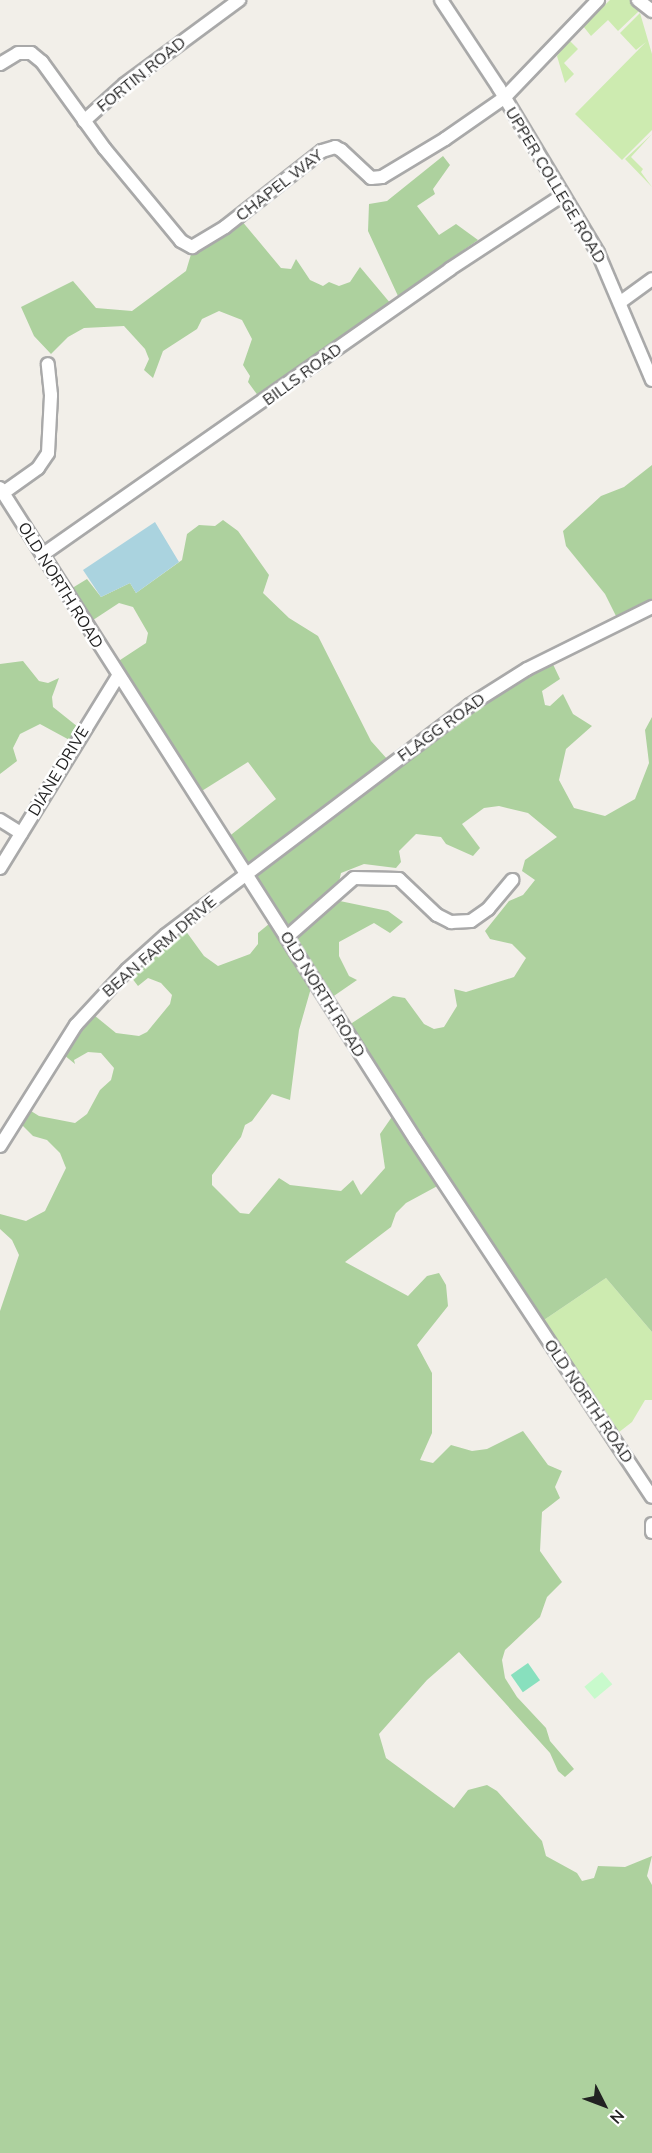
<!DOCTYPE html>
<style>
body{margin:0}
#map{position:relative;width:652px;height:2153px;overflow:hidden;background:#f2efe9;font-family:Mulish,sans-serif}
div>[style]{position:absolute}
.grass>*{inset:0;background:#cdebb0}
.forest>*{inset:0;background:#add19e}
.park>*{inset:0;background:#c8facc;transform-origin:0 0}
.pitch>*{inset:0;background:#88e0be;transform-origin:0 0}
.water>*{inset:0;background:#aad3df}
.roads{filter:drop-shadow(2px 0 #a9a9a9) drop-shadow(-2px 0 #a9a9a9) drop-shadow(0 2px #a9a9a9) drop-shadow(0 -2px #a9a9a9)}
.minor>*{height:12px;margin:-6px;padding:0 6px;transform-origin:6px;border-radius:6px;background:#fff}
span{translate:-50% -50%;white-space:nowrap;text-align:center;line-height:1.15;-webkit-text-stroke:5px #fff;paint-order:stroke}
.street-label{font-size:16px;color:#222}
.north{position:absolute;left:574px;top:2075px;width:60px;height:60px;-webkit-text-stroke:4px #fff;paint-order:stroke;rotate:132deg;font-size:16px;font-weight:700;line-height:24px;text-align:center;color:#222}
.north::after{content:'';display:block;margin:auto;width:21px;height:27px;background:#222;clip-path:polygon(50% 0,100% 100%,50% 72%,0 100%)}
</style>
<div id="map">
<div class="grass">
<i style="clip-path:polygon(610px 0,630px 0,639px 11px,618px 31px,608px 20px,591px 36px,583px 26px)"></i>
<i style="clip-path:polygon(640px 13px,652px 54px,652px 130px,622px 160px,575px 114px,646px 42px,636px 50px,620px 33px)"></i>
<i style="clip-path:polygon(569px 40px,578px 49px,564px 63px,574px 74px,565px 83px,557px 56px)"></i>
<i style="clip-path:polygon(652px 134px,631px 157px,643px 169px,641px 172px,652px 187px,625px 159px)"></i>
<i style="clip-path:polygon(606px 1278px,652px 1332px,652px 1400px,645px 1400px,632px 1422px,614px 1436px,538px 1324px)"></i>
</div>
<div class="forest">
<i style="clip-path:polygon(443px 156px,450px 165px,433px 189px,435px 194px,417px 206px,439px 235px,456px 224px,478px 240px,398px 296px,368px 231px,369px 204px,387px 201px)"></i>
<i style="clip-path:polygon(236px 214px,281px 268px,291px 269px,296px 259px,310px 280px,323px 286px,329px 282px,339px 286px,350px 282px,360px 267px,391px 304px,259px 397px,248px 382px,250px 376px,243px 365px,252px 339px,242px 320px,219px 311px,202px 319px,197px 329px,163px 351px,153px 378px,144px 370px,149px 359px,145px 349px,124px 326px,84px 328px,68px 337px,51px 354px,34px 336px,21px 307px,73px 281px,96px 308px,132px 311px,186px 271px,195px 241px)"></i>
<i style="clip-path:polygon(652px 465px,652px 606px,618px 620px,605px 594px,566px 546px,563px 531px,601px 496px,624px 487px)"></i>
<i style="clip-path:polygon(evenodd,223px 520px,238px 531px,269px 575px,263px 593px,289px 618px,318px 636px,371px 741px,388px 760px,550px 658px,560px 679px,542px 691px,545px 705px,550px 706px,563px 694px,573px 714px,592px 726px,566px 749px,559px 780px,574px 808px,605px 816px,635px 799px,649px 763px,645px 730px,652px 717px,652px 1332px,606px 1278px,538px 1324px,443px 1183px,406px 1203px,396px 1213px,391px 1227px,345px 1262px,408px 1296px,427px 1276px,439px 1273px,446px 1285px,448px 1306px,417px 1345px,432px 1373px,432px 1433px,420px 1460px,433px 1463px,451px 1445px,472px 1451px,487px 1449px,523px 1431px,548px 1465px,562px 1471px,555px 1487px,560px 1498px,542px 1512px,540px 1551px,562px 1582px,547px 1597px,540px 1617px,505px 1650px,502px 1660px,505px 1678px,517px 1697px,546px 1728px,550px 1741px,574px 1769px,565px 1777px,558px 1771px,550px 1753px,459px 1652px,427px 1680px,379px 1734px,386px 1758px,454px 1808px,468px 1790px,487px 1785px,497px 1791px,542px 1841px,546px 1856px,577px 1873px,582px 1881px,594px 1878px,598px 1866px,625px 1867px,652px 1856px,647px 1876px,652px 1885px,652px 2153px,0 2153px,0 1311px,19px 1255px,12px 1240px,0 1229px,0 1214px,26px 1221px,45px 1211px,66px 1168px,60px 1153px,47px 1140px,33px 1136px,16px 1119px,23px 1106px,39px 1116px,75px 1123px,87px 1114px,100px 1090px,111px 1080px,114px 1068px,101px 1053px,88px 1052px,74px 1060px,75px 1064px,58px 1050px,89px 1011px,116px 1033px,139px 1036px,147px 1032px,170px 1004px,172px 995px,161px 983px,148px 978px,138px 986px,125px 969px,180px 923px,204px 956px,218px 966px,250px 954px,258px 944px,258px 933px,275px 919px,227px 838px,276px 799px,248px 762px,197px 794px,114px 664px,146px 643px,148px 633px,133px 607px,119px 603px,87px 624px,69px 590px,87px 579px,101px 597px,130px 583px,136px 593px,182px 560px,187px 534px,199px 525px,215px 526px,223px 520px,499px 806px,528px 813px,557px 837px,525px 860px,522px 871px,535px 880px,523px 895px,509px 901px,485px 931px,490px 939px,512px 944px,526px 958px,514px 977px,466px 992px,454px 989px,457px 1006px,444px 1027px,434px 1029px,424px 1024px,405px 998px,393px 996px,349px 1025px,396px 1111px,380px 1134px,385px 1168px,361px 1195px,353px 1180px,341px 1191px,290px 1185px,279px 1178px,249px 1214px,240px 1213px,212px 1185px,212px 1175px,241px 1137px,245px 1125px,252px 1121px,272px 1094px,290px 1100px,299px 1030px,313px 981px,328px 1000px,357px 980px,349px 976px,339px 956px,339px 942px,374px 923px,390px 933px,403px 922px,388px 911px,335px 900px,341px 873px,364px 864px,396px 868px,401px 862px,399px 851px,416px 834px,441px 837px,446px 844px,473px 856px,480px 848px,462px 824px,484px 808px,499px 806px)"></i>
<i style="clip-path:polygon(23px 661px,39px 681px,48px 683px,59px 678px,52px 697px,53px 707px,83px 731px,75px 743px,40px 724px,20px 734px,13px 748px,17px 761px,0 774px,0 664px)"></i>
</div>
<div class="park">
<i style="left:602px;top:1672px;width:16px;height:23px;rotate:50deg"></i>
</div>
<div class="pitch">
<i style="left:528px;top:1663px;width:21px;height:21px;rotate:55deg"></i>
</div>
<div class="water">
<i style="clip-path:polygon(155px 522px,179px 562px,136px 593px,130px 583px,101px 597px,83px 570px)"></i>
</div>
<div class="roads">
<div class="minor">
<i style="left:441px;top:0;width:105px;rotate:56.6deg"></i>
<i style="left:499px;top:88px;width:192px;rotate:59deg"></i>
<i style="left:598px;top:253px;width:138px;rotate:67deg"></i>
<i style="left:638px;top:0;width:18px;rotate:38deg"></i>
<i style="left:0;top:64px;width:21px;rotate:-31deg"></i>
<i style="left:18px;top:53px;width:13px"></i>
<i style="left:31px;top:53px;width:14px;rotate:39deg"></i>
<i style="left:42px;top:62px;width:107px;rotate:54.1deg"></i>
<i style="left:105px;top:149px;width:119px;rotate:50.4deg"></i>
<i style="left:181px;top:241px;width:13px;rotate:29deg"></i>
<i style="left:192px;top:247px;width:39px;rotate:-31deg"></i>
<i style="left:225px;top:227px;width:123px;rotate:-38.1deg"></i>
<i style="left:322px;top:151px;width:14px;rotate:-17deg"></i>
<i style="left:335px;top:147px;width:7px;rotate:27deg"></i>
<i style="left:341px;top:150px;width:41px;rotate:43deg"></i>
<i style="left:371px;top:178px;width:11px;rotate:-5deg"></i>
<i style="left:382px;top:177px;width:74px;rotate:-31.1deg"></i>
<i style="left:445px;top:139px;width:72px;rotate:-34.8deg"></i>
<i style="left:504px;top:98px;width:136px;rotate:-46.2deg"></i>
<i style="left:84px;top:121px;width:55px;rotate:-42.1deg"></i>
<i style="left:125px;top:84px;width:142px;rotate:-36.4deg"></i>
<i style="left:622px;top:301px;width:37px;rotate:-36deg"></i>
<i style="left:0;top:488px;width:772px;rotate:57.48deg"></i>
<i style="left:415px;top:1139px;width:429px;rotate:56.5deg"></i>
<i style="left:3px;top:493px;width:43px;rotate:-35.5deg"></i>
<i style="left:38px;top:468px;width:18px;rotate:-56deg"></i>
<i style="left:48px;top:453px;width:58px;rotate:-87deg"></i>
<i style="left:51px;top:395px;width:31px;rotate:-96deg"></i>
<i style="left:42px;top:555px;width:498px;rotate:-35deg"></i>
<i style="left:450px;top:269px;width:135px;rotate:-33.2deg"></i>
<i style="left:0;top:820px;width:25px;rotate:32deg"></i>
<i style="left:0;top:868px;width:225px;rotate:-58.4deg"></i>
<i style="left:287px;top:937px;width:89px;rotate:-41.4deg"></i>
<i style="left:354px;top:878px;width:45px;rotate:1.3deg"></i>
<i style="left:399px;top:879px;width:52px;rotate:43.5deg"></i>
<i style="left:437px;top:915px;width:16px;rotate:27deg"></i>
<i style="left:451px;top:922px;width:20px;rotate:-3deg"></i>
<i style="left:471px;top:921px;width:21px;rotate:-35deg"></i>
<i style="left:488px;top:909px;width:38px;rotate:-50deg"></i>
<i style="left:0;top:1146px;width:143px;rotate:-57.9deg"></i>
<i style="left:76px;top:1025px;width:75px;rotate:-47.2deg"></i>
<i style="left:127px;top:970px;width:52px;rotate:-41.9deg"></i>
<i style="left:166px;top:935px;width:381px;rotate:-37.1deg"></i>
<i style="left:470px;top:705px;width:67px;rotate:-32.3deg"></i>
<i style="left:527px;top:669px;width:140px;rotate:-26.4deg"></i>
<i style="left:652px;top:1524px;width:8px;rotate:90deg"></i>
</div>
</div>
<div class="street-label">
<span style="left:141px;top:74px;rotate:-39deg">FORTIN ROAD</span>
<span style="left:279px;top:185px;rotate:-38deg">CHAPEL WAY</span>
<span style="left:556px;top:185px;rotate:59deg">UPPER COLLEGE ROAD</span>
<span style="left:302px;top:374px;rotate:-36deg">BILLS ROAD</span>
<span style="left:61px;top:585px;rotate:58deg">OLD NORTH ROAD</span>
<span style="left:441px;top:727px;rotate:-36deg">FLAGG ROAD</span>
<span style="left:58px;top:771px;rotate:-59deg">DIANE DRIVE</span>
<span style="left:159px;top:946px;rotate:-41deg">BEAN FARM DRIVE</span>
<span style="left:323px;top:994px;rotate:58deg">OLD NORTH ROAD</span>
<span style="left:589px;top:1401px;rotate:56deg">OLD NORTH ROAD</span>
</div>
<div class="north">N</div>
</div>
